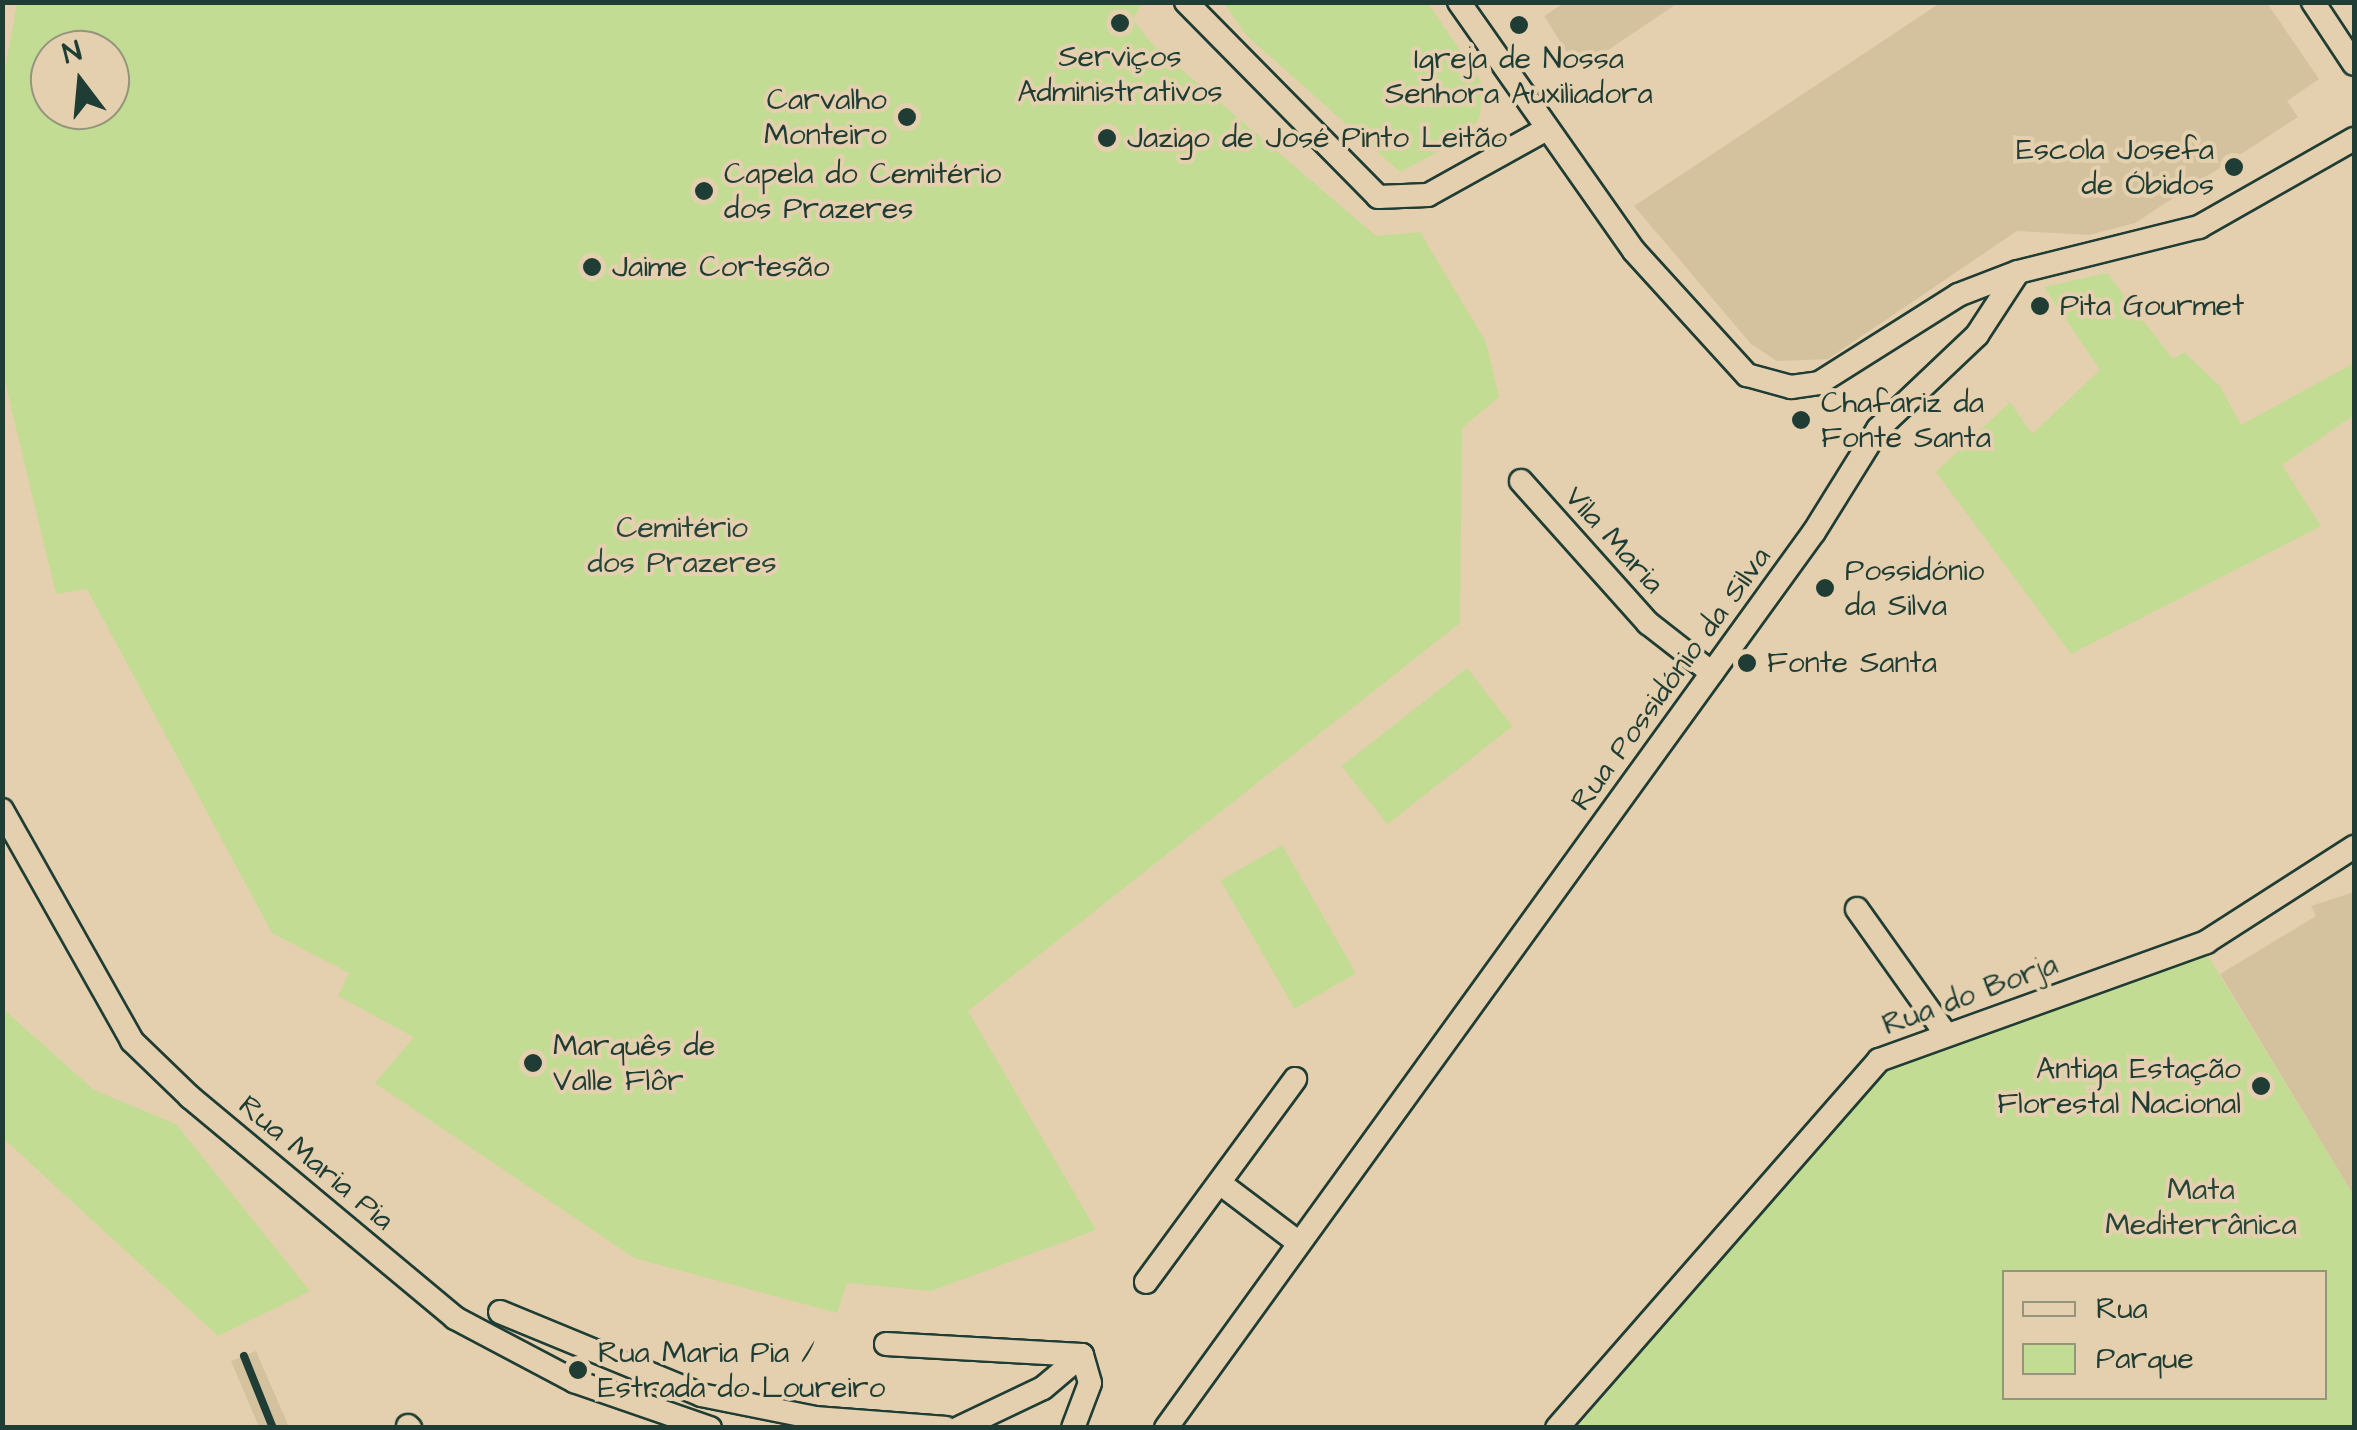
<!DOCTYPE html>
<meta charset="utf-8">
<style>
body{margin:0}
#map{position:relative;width:2357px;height:1430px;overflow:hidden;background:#e4d0ae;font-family:"Architects Daughter",sans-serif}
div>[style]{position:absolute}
.built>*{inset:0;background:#d4c29e}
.green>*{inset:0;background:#c3dc93;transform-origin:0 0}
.roads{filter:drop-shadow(2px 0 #1f3d34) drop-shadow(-2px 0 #1f3d34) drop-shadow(0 2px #1f3d34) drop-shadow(0 -2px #1f3d34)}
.street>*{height:22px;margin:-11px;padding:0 11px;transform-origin:11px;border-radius:11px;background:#e4d0ae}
.rail>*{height:8px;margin:-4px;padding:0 4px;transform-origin:4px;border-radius:4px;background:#1f3d34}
.dots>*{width:28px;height:28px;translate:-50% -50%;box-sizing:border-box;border:5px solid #e4d0ae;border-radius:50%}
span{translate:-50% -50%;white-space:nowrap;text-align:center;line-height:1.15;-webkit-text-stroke:8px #e4d0ae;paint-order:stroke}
.poi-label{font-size:30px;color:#1f3d34}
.right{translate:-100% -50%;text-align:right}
.left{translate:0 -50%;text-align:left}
.park-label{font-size:30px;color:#274539}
.street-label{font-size:30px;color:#1f3d34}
.frame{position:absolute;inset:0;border:5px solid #1f3d34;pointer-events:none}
.legend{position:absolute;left:2002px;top:1270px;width:325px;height:130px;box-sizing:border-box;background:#e4d0ae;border:2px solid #95957d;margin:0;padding:12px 18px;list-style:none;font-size:30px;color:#1f3d34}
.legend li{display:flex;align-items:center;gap:20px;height:50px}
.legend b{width:50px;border:2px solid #95957d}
.north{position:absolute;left:30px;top:30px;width:100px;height:100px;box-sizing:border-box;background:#e4d0ae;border:2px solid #95957d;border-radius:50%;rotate:344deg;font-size:28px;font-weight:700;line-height:40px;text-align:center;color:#1f3d34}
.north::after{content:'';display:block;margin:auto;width:35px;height:45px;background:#1f3d34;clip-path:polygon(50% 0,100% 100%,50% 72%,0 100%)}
</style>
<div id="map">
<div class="built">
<i style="clip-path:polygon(1564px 3px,1564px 2px,1678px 3px,1578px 70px,1544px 16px)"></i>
<i style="clip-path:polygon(1940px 3px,2267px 3px,2319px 79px,2287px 101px,2298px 117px,2135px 223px,2089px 235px,2017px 231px,1828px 359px,1777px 361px,1751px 344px,1634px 206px)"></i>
<i style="clip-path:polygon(2354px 892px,2354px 1196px,2220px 974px,2316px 916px,2311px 906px)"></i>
<i style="clip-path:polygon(256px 1351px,289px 1427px,259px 1427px,231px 1361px)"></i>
</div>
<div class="green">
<i style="clip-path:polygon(evenodd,17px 3px,1142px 3px,1133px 20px,1154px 46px,1376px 236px,1420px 232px,1486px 342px,1499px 397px,1462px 428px,1460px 623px,968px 1011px,1096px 1230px,931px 1291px,847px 1283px,837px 1313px,634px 1258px,375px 1083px,414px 1037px,338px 996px,349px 973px,272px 933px,87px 589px,56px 594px,3px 374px,4px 75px,17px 3px,50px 50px,110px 50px,110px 110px,50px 110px,50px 50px)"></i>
<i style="clip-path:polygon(1224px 3px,1428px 3px,1483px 85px,1480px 116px,1468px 136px,1400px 172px,1246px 35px)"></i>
<i style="clip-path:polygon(2107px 273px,2173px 359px,2184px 352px,2220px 386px,2241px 425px,2354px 363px,2354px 415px,2282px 465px,2321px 526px,2071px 654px,1936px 472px,2010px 402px,2032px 434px,2100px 370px,2044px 287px)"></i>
<i style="left:1467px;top:668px;width:74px;height:159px;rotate:52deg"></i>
<i style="left:1282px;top:845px;width:148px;height:71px;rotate:60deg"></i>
<i style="clip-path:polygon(evenodd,2208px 956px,2354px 1196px,2354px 1427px,1576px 1428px,1888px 1068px,2208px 956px,2004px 1272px,2324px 1272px,2324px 1398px,2004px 1398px,2004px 1272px)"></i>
<i style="clip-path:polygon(2px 1008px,94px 1090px,176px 1124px,310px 1291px,218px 1336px,3px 1138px)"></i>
</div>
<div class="roads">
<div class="street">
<i style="left:1186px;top:2px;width:274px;rotate:45.4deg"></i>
<i style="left:1378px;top:197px;width:50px;rotate:-2.3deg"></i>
<i style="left:1428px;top:195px;width:132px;rotate:-29.1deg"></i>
<i style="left:1459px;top:2px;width:304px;rotate:54.9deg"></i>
<i style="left:1634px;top:251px;width:168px;rotate:47.7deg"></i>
<i style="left:1747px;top:375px;width:46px;rotate:15.3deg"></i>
<i style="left:1791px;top:387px;width:28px;rotate:-8deg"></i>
<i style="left:1819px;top:383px;width:165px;rotate:-32.3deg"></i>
<i style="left:1958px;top:295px;width:64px;rotate:-21deg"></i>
<i style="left:2313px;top:2px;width:74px;rotate:56.5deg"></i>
<i style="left:1521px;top:481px;width:191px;rotate:48.2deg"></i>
<i style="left:1648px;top:623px;width:81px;rotate:38deg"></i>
<i style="left:2px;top:810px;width:265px;rotate:60.6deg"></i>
<i style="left:132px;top:1041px;width:81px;rotate:44deg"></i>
<i style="left:190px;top:1097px;width:345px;rotate:39.8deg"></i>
<i style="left:455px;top:1318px;width:135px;rotate:27.9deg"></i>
<i style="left:574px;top:1381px;width:144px;rotate:19.1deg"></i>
<i style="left:1857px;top:909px;width:152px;rotate:54.6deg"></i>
<i style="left:1221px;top:1184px;width:98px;rotate:37.1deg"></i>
<i style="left:1146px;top:1282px;width:252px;rotate:-53.7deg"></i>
<i style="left:500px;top:1312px;width:217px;rotate:22.4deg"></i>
<i style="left:701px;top:1395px;width:117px;rotate:11.3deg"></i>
<i style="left:816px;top:1418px;width:130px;rotate:4.4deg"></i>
<i style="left:886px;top:1344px;width:196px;rotate:3.2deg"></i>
<i style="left:408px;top:1426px;width:3px;rotate:45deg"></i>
<i style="left:959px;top:1428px;width:93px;rotate:-25.5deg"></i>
<i style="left:1043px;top:1388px;width:51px;rotate:-40.2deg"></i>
<i style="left:1082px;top:1355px;width:29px;rotate:74deg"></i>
<i style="left:1090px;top:1383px;width:48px;rotate:110.7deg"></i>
<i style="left:1166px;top:1428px;width:1106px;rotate:-54.13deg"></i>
<i style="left:1814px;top:532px;width:121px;rotate:-58.1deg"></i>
<i style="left:1878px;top:429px;width:137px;rotate:-43.5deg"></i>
<i style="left:1977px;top:335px;width:75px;rotate:-56.9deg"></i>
<i style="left:2018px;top:272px;width:187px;rotate:-14deg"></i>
<i style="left:2199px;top:227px;width:178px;rotate:-29.6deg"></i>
<i style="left:1557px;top:1428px;width:489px;rotate:-48.8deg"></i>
<i style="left:1879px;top:1060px;width:348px;rotate:-19.8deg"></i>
<i style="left:2206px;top:942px;width:176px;rotate:-32.7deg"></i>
</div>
</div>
<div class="rail">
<i style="left:244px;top:1356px;width:78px;rotate:68.1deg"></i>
</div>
<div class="dots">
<i style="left:1120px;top:23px;background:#1f3d34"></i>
<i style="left:1519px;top:25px;background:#1f3d34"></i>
<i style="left:907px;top:117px;background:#1f3d34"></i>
<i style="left:1107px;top:138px;background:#1f3d34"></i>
<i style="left:2234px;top:167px;background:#1f3d34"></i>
<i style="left:704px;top:191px;background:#1f3d34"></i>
<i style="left:592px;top:267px;background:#1f3d34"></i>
<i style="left:2040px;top:306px;background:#1f3d34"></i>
<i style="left:1801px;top:420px;background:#1f3d34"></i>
<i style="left:1825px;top:588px;background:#1f3d34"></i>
<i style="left:1747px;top:663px;background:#1f3d34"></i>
<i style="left:533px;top:1063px;background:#1f3d34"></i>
<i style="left:2261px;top:1086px;background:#1f3d34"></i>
<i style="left:578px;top:1370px;background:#1f3d34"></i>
</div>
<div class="poi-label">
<span style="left:1120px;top:74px">Serviços<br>Administrativos</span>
<span style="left:1519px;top:76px">Igreja de Nossa<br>Senhora Auxiliadora</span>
<span class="right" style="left:887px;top:117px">Carvalho<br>Monteiro</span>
<span class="left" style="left:1127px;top:138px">Jazigo de José Pinto Leitão</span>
<span class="right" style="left:2214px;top:167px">Escola Josefa<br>de Óbidos</span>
<span class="left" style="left:724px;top:191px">Capela do Cemitério<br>dos Prazeres</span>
<span class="left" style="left:612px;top:267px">Jaime Cortesão</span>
<span class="left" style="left:2060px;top:306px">Pita Gourmet</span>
<span class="left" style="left:1821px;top:420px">Chafariz da<br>Fonte Santa</span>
<span class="left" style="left:1845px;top:588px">Possidónio<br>da Silva</span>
<span class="left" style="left:1767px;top:663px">Fonte Santa</span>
<span class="left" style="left:553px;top:1063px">Marquês de<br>Valle Flôr</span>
<span class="right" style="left:2241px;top:1086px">Antiga Estação<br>Florestal Nacional</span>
<span class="left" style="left:598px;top:1370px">Rua Maria Pia /<br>Estrada do Loureiro</span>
</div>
<div class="park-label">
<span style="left:682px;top:545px">Cemitério<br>dos Prazeres</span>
<span style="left:2201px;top:1207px">Mata<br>Mediterrânica</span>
</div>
<div class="street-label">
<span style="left:1614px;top:540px;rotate:48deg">Vila Maria</span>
<span style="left:1671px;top:679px;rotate:-54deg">Rua Possidónio da Silva</span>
<span style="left:1970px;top:995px;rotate:-20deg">Rua do Borja</span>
<span style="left:316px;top:1163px;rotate:40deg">Rua Maria Pia</span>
</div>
<div class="frame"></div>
<ul class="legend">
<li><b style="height:12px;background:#e4d0ae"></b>Rua</li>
<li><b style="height:28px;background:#c3dc93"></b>Parque</li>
</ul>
<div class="north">N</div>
</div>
